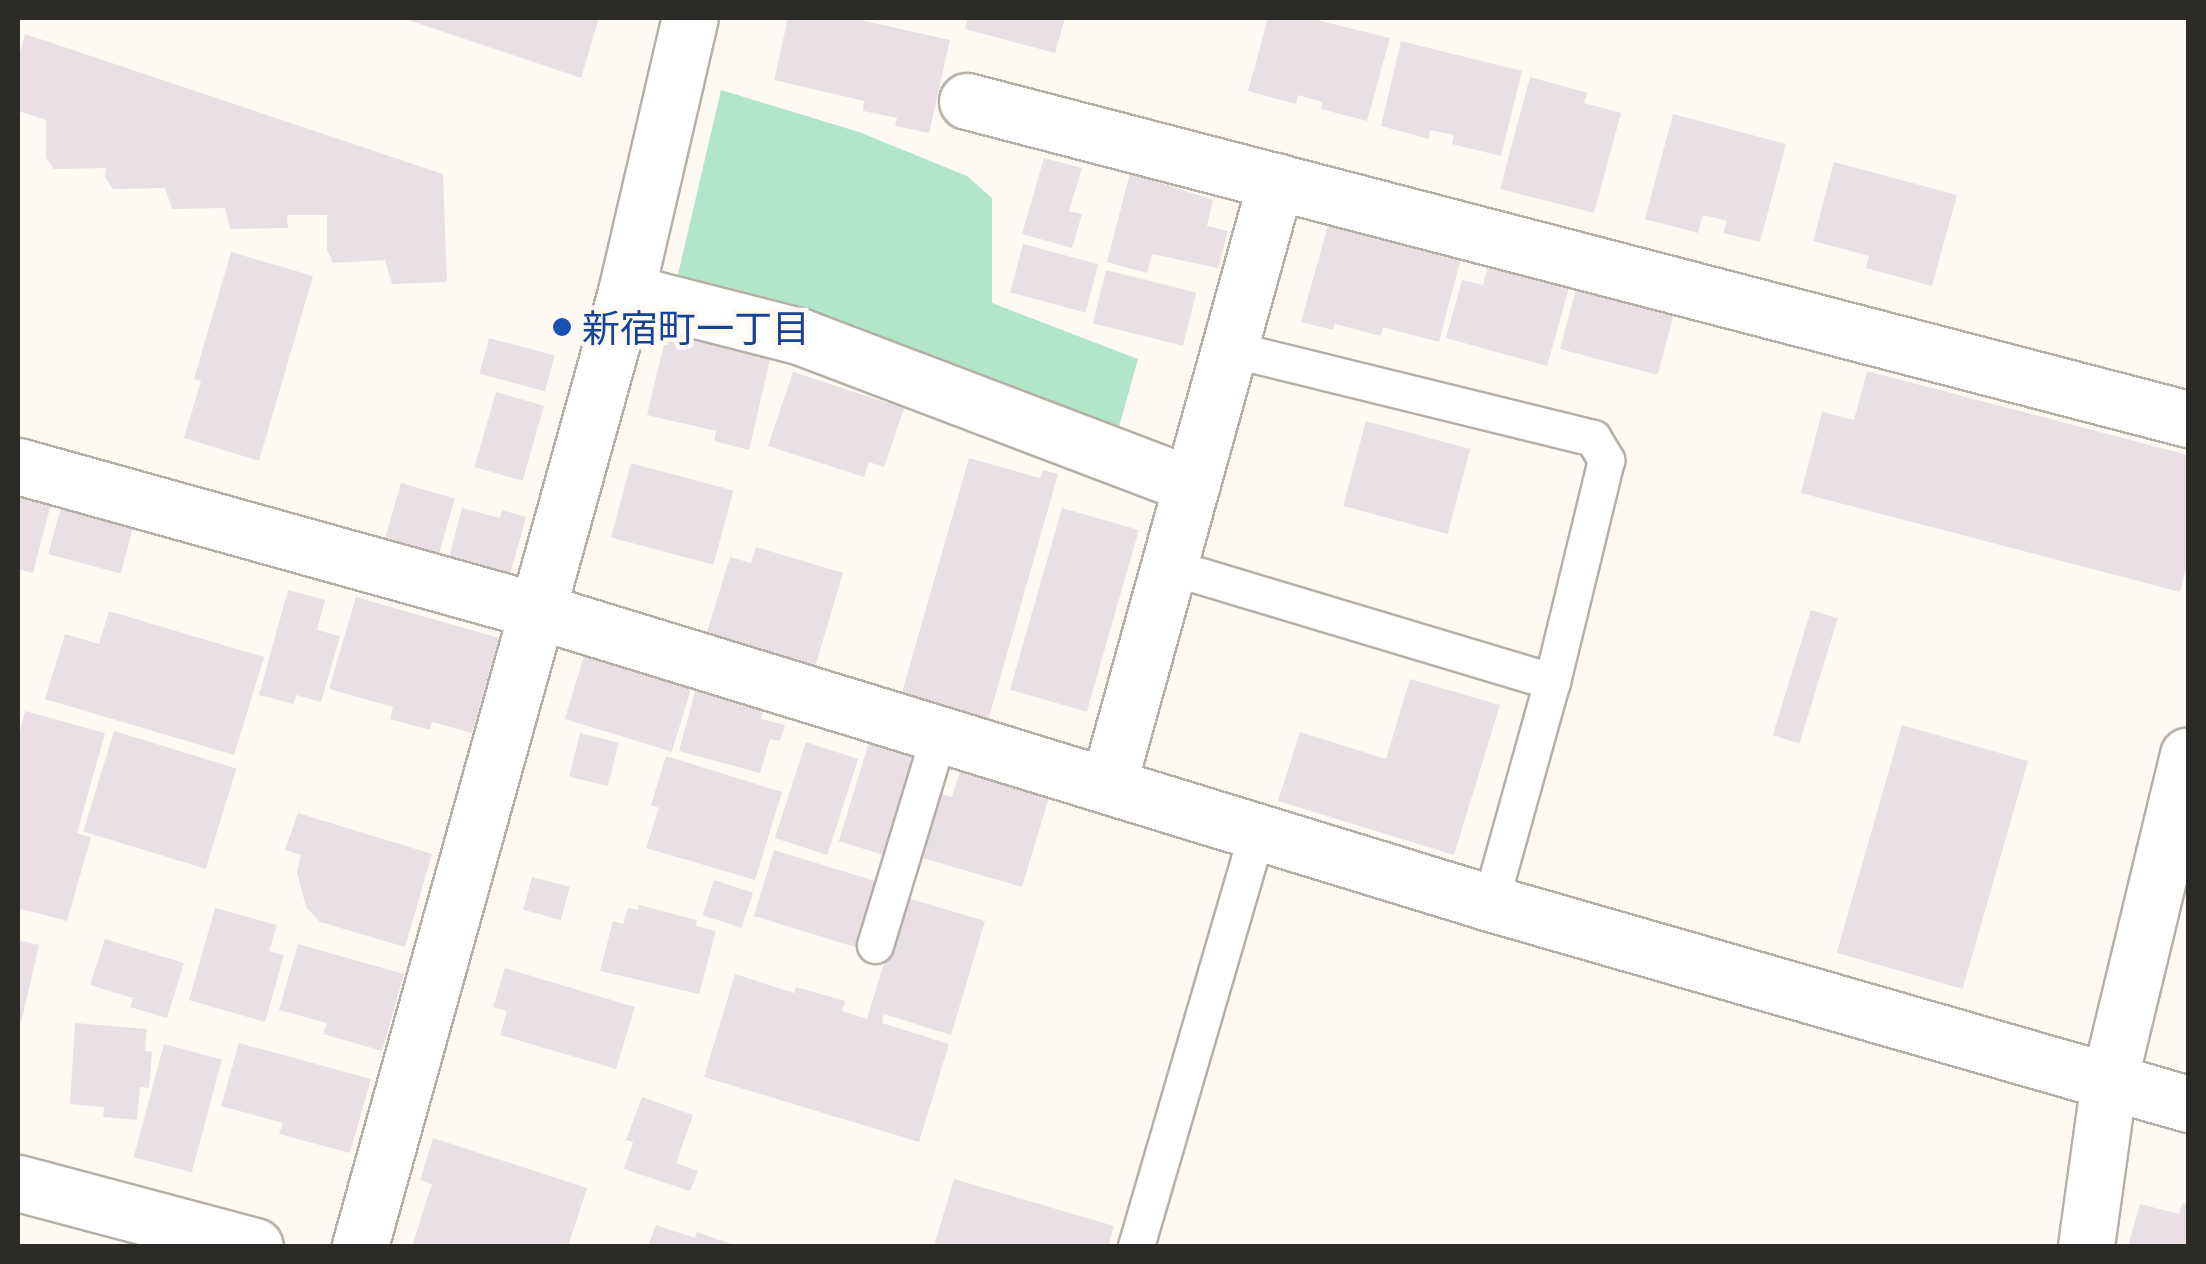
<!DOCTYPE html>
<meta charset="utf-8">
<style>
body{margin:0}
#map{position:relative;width:2206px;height:1264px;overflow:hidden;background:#fefaf3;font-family:Commissioner,"Noto Sans JP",sans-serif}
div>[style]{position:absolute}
.green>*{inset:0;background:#b2e6c9}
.building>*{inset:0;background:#e9dfe5;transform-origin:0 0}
.roads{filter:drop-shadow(2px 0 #b5b0a7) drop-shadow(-2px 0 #b5b0a7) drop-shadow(0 2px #b5b0a7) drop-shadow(0 -2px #b5b0a7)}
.service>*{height:35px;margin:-17.5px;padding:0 17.5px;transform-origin:17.5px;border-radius:17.5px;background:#fff}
.minor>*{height:55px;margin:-27.5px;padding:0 27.5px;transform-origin:27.5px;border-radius:27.5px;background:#fff}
.tertiary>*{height:55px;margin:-27.5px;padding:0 27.5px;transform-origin:27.5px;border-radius:27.5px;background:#fff}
.dots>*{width:28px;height:28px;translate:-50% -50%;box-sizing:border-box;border:5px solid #fefaf3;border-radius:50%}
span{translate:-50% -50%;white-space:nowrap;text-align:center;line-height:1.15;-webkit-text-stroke:9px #fefaf3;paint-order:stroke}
.transit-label{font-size:38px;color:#164399}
.left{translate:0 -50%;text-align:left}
.frame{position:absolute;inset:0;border:20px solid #2c2a26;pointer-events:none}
</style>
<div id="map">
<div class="green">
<i style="clip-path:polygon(721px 90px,859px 132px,967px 176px,992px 198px,992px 303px,1138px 359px,1116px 438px,676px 283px)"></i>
</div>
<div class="building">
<i style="clip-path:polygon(402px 18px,599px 18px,581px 78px)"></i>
<i style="clip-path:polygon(788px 18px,852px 18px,950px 40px,929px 133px,895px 126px,897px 118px,863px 111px,864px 101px,774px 80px)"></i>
<i style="clip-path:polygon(968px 18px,1065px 18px,1055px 53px,965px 29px)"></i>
<i style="clip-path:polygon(1268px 18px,1309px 18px,1390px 38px,1367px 121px,1321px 109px,1322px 102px,1298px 95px,1296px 104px,1248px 91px)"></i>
<i style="clip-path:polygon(25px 34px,443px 174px,447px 282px,392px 284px,385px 260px,333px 263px,327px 250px,327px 215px,287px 215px,288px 228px,230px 229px,225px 208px,172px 209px,165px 188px,113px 189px,105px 177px,106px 168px,54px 169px,46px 158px,46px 120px,18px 111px,18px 60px)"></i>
<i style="clip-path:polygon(1401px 41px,1522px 71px,1501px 156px,1452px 144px,1454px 135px,1430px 130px,1429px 139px,1381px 126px)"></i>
<i style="clip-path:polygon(1530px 77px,1588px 93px,1584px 103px,1621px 113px,1594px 213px,1500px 189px)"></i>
<i style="clip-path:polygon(1673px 114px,1786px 144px,1760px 242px,1723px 233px,1727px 221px,1703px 215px,1698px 233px,1645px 219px)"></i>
<i style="clip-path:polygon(1044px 158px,1082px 168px,1069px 211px,1082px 214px,1072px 248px,1022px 234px)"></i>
<i style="clip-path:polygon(1834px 162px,1957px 195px,1932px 286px,1866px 268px,1869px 256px,1813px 241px)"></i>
<i style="clip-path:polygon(1130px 173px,1213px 200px,1207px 226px,1228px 231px,1218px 268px,1152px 254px,1147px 273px,1107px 262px)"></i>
<i style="clip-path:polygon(1329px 222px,1461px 258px,1439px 342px,1383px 327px,1381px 336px,1335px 324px,1333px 330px,1301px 322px)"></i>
<i style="left:1023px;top:244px;width:78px;height:50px;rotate:15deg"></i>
<i style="clip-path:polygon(231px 252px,313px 276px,259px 461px,184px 438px,201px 381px,194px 379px)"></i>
<i style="clip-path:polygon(1488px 266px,1569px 288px,1547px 366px,1446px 338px,1462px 280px,1483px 285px)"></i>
<i style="left:1106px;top:270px;width:93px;height:55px;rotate:14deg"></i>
<i style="left:1576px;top:289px;width:101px;height:62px;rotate:15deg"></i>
<i style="clip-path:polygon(667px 332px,771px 356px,749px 450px,714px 441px,716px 431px,647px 415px)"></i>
<i style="left:489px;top:338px;width:68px;height:37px;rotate:15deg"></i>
<i style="clip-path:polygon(1867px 371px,2188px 455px,2188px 561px,2180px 592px,1801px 493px,1822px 412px,1854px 420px)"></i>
<i style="clip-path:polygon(793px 372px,904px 408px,884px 467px,869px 462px,864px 477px,768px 446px)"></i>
<i style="left:496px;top:392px;width:50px;height:78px;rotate:16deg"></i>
<i style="left:1366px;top:421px;width:108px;height:88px;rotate:15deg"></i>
<i style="clip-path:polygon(969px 458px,1040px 478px,1043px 470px,1058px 474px,986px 728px,901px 696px)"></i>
<i style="left:631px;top:463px;width:106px;height:77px;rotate:15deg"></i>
<i style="left:401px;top:483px;width:56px;height:71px;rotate:16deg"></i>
<i style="clip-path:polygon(18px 494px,51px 504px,33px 573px,18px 569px)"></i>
<i style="left:62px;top:503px;width:75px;height:53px;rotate:15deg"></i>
<i style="clip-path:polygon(462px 508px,500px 518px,502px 510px,526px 517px,507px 586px,446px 569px)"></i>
<i style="left:1062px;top:508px;width:80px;height:189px;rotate:16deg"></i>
<i style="clip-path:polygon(756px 547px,843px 573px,815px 667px,706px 635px,730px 557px,751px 563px)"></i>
<i style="clip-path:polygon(288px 590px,325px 600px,317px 630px,340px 636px,321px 702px,296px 695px,293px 704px,259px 695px)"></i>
<i style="clip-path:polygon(356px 597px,499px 638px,472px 733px,432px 722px,430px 730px,390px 719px,393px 707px,329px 689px)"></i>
<i style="left:1811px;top:610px;width:28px;height:131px;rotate:17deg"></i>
<i style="clip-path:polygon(109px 611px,264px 657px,234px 755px,45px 699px,65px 634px,99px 644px)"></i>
<i style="left:584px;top:656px;width:112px;height:66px;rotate:17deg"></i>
<i style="clip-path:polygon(1410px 679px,1500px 705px,1454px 855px,1278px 801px,1300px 732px,1386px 759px)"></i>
<i style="clip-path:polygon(696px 688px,765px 706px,761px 719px,785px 725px,780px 741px,770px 739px,760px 773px,679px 751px)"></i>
<i style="clip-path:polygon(25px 711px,105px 733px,77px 833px,91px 837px,67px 921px,18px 908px,18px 740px)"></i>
<i style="left:1902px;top:725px;width:131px;height:237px;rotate:16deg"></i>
<i style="left:114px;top:731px;width:128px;height:105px;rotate:17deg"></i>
<i style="left:580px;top:733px;width:40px;height:45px;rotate:14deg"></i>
<i style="left:870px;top:739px;width:50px;height:107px;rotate:17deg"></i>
<i style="left:806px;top:742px;width:55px;height:101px;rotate:18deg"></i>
<i style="clip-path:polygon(666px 756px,782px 792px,755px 880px,646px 848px,659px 808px,651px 805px)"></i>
<i style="clip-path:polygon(961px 768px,1050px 794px,1022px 887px,919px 857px,938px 793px,952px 797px)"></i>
<i style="clip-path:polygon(298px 813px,432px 854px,405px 947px,320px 922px,306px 907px,297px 872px,301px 855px,285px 850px)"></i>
<i style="left:774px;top:850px;width:110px;height:69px;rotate:17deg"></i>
<i style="left:532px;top:877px;width:39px;height:34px;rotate:15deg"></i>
<i style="left:714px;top:880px;width:41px;height:37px;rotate:18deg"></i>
<i style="clip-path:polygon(904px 897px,985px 921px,951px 1035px,884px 1014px,882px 1023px,949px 1044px,919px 1142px,704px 1077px,735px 974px,794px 993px,796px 987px,845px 1001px,842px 1011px,867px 1019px)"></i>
<i style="clip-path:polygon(639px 905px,697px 920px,696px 926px,716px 931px,699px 994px,600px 971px,613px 921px,623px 924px,628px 908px,638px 910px)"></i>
<i style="clip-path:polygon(215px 908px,277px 925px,269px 951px,284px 955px,265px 1022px,189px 1000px)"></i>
<i style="clip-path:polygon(105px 939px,184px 963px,167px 1018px,130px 1007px,133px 998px,90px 985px)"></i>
<i style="clip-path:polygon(18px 940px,39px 945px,21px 1023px,18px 1023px)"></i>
<i style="clip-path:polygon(298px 944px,404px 974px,382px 1051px,323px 1034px,327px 1023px,279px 1010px)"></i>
<i style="clip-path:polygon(505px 968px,635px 1007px,616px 1069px,500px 1035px,507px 1011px,493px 1007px)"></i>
<i style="clip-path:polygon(75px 1023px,147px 1029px,145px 1051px,152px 1052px,149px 1088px,140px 1087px,137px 1120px,103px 1117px,104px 1107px,70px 1104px)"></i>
<i style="clip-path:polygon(239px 1043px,371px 1079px,350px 1153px,279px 1134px,283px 1123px,221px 1106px)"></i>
<i style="left:164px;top:1044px;width:60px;height:117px;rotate:15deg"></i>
<i style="clip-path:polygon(642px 1097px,693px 1115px,676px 1163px,698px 1171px,690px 1191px,624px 1169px,633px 1142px,626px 1140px)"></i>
<i style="clip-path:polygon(433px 1138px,587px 1188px,568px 1246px,412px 1246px,432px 1184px,420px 1180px)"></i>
<i style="clip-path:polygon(954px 1179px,1114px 1226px,1108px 1246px,934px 1246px)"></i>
<i style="clip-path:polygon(2182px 1203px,2188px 1204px,2188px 1246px,2128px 1246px,2140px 1204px,2179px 1214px)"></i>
<i style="clip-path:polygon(656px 1225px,695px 1238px,697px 1232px,737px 1246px,648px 1246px)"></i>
</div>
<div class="roads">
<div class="service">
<i style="left:1231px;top:349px;width:373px;rotate:13.8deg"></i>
<i style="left:1593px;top:438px;width:26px;rotate:59deg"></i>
<i style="left:1606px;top:460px;width:228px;rotate:103.7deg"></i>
<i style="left:1552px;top:681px;width:230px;rotate:105.6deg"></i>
<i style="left:1171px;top:567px;width:398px;rotate:16.7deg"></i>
<i style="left:875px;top:945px;width:220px;rotate:-73.1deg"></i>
<i style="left:1136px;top:1246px;width:431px;rotate:-73.7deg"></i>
</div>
<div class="minor">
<i style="left:967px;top:101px;width:1262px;rotate:14.6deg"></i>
<i style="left:626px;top:292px;width:179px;rotate:14.3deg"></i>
<i style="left:799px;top:336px;width:420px;rotate:20.8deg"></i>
<i style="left:18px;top:466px;width:540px;rotate:15.58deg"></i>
<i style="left:538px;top:611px;width:996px;rotate:17.05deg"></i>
<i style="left:1490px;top:903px;width:726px;rotate:16.06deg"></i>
<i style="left:1108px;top:785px;width:627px;rotate:-74.46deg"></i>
<i style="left:2086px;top:1246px;width:167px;rotate:-82.1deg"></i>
<i style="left:2109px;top:1081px;width:335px;rotate:-76.4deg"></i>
</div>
<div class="tertiary">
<i style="left:18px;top:1183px;width:245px;rotate:14.9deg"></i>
<i style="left:360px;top:1246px;width:990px;rotate:-74.42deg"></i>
<i style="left:626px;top:292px;width:281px;rotate:-76.9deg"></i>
</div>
</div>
<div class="dots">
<i style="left:562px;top:327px;background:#1a4fb4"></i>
</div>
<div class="transit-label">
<span class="left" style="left:582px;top:327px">新宿町一丁目</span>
</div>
<div class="frame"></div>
</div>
